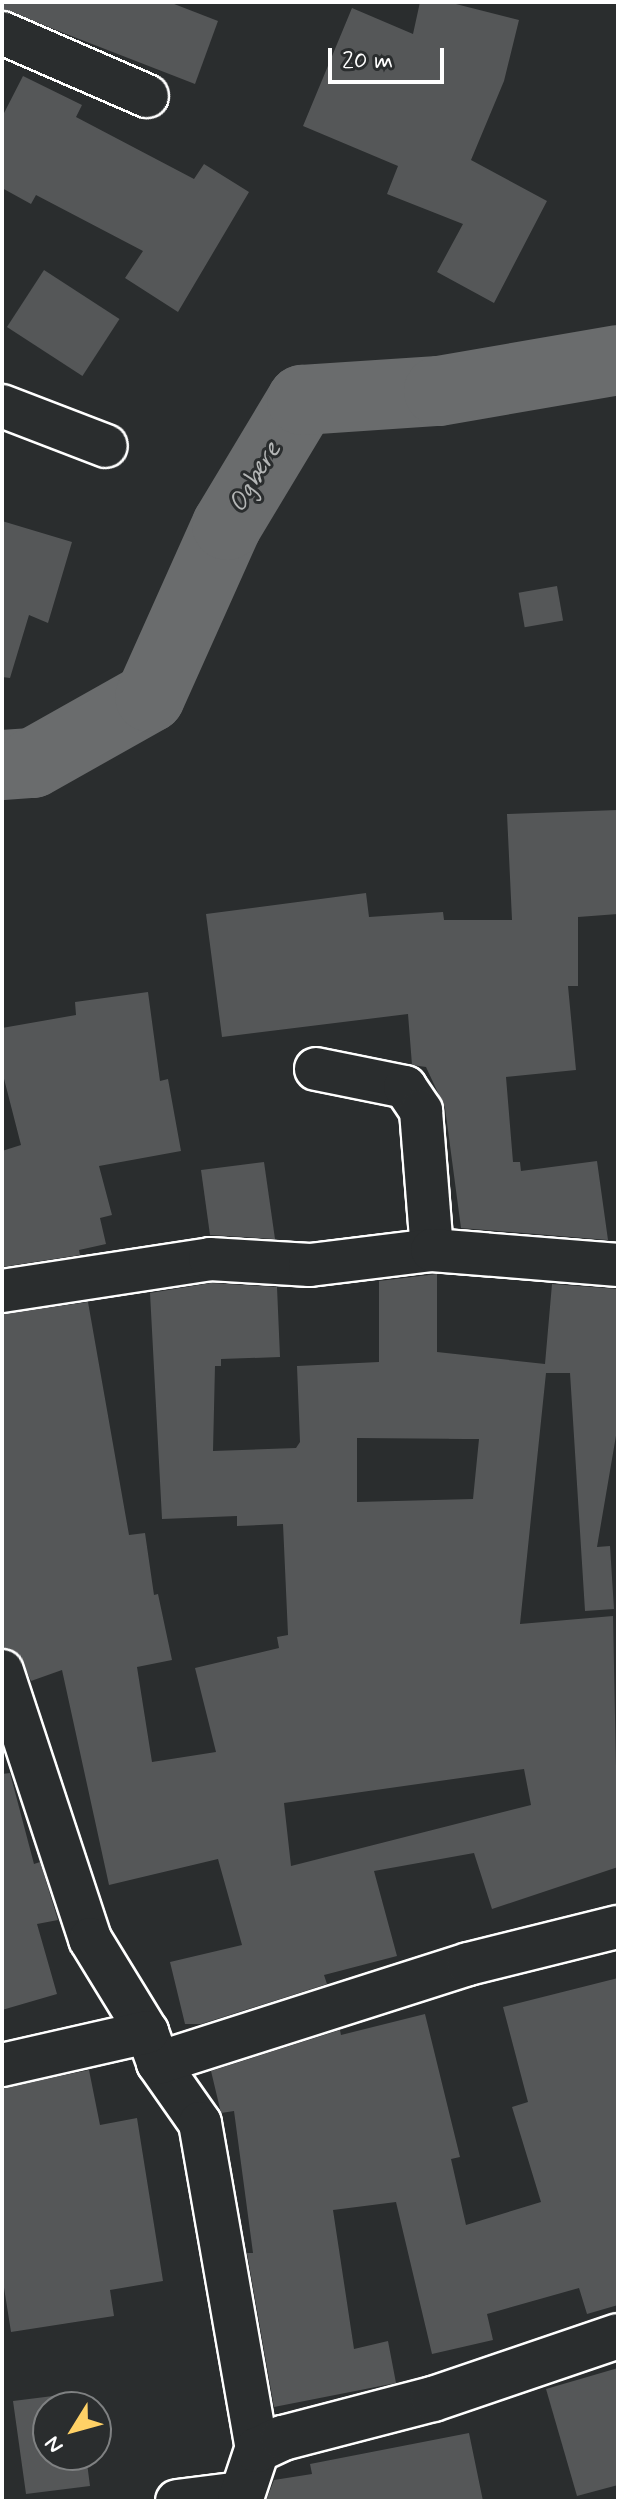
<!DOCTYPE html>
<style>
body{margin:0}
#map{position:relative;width:620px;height:2503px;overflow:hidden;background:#2a2d2e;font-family:Mynerve,sans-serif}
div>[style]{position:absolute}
.river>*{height:70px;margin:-35px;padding:0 35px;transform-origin:35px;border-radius:35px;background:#6a6c6d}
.building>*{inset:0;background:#555758;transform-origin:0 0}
.roads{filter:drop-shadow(2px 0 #fff) drop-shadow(-2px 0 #fff) drop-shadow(0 2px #fff) drop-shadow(0 -2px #fff)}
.street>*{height:42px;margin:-21px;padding:0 21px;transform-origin:21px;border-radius:21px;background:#2a2d2e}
.secondary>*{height:44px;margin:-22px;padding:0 22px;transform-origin:22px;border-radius:22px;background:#2a2d2e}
span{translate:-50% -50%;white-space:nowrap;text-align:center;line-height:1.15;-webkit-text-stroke:6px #2a2d2e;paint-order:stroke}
.water-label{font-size:26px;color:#b4b6b6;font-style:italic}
.frame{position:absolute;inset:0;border:4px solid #fff;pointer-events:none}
.north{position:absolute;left:32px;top:2391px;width:80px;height:80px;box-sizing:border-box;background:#2a2d2e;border:2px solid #7f8182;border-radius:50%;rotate:233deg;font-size:22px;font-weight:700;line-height:32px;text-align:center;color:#fff}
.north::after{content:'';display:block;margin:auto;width:28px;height:36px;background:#ffd166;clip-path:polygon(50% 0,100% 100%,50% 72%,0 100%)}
.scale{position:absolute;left:328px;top:48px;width:116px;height:36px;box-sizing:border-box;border:4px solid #fff;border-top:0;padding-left:10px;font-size:24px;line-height:28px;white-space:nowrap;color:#fff;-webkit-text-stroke:6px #2a2d2e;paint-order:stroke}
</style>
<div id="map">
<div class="river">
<i style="left:2px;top:765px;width:31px;rotate:-4deg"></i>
<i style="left:33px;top:763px;width:134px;rotate:-29.4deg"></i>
<i style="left:150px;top:697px;width:188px;rotate:-65.9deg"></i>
<i style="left:227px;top:525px;width:146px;rotate:-59deg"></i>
<i style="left:302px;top:400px;width:137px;rotate:-3.8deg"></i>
<i style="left:439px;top:391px;width:182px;rotate:-9.8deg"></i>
</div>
<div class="building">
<i style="clip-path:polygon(2px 2px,169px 2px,218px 21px,195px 84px,2px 9px)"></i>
<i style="clip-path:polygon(420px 2px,448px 2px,519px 20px,504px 81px,471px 160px,547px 201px,494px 303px,437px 272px,463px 224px,387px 194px,398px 166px,303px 126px,352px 8px,413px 34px)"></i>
<i style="clip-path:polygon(23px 76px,82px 105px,76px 117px,194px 179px,204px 164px,249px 192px,178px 312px,125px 278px,143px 251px,36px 195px,31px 204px,2px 188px,2px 117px)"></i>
<i style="left:44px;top:270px;width:90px;height:68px;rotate:33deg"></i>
<i style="clip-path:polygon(2px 521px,72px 542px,48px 623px,29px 615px,10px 678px,2px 677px)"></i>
<i style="left:557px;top:586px;width:35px;height:39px;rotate:80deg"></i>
<i style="clip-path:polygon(618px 810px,618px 914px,578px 917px,578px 986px,568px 986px,576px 1070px,506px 1077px,513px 1162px,520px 1162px,521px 1171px,597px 1161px,608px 1240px,461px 1228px,445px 1108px,426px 1067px,412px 1065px,408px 1014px,222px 1037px,206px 914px,366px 893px,369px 917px,443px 912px,444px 920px,512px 920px,507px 814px)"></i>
<i style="clip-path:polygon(148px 992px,160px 1081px,168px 1079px,181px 1151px,99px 1166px,112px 1215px,100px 1218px,106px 1244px,79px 1250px,80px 1255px,2px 1267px,2px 1151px,21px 1145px,2px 1071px,2px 1028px,76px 1015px,75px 1002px)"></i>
<i style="clip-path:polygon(264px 1162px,275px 1239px,210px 1235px,201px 1170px)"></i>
<i style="clip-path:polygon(evenodd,437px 1274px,437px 1352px,545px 1364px,552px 1284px,618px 1289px,618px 1424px,597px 1547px,610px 1546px,614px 1609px,585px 1611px,570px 1373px,546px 1373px,520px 1624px,613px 1616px,618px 1867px,492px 1909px,474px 1853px,374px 1871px,397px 1956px,324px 1975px,327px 1984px,201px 2024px,185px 2024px,170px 1962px,242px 1945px,218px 1859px,109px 1885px,62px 1670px,31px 1681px,19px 1654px,2px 1648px,2px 1314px,88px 1302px,129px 1535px,145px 1533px,154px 1595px,158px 1594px,172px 1660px,137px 1667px,152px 1762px,216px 1752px,195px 1668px,279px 1648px,277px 1637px,288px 1635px,283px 1524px,237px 1526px,237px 1516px,162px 1519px,150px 1293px,211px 1283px,277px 1287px,280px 1357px,221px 1359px,221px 1366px,215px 1366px,213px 1451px,296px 1448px,300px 1442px,297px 1366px,379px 1362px,379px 1281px,437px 1274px,357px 1438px,479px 1439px,473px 1499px,357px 1502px,357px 1438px,437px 1274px,524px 1769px,531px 1805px,291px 1866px,284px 1803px,524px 1769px)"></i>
<i style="clip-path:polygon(10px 1773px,34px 1864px,40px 1862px,58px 1920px,37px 1924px,57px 1994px,2px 2010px,2px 1774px)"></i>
<i style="clip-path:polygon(618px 1978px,618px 2305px,587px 2314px,579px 2288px,487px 2314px,493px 2340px,432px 2354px,396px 2202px,333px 2210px,354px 2349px,388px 2341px,396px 2383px,274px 2407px,247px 2253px,253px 2253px,234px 2111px,221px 2113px,211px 2071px,340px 2030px,341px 2035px,425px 2014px,460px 2157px,451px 2159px,466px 2225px,541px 2202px,512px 2107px,528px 2102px,503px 2007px)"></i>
<i style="clip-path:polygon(89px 2070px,100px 2125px,137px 2118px,163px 2281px,110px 2290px,114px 2316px,11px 2332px,2px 2275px,2px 2088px)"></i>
<i style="clip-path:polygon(618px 2368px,618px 2485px,577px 2496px,546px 2389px)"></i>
<i style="clip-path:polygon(77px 2393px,79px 2407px,48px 2407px,48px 2455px,86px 2455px,90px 2486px,26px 2494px,13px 2401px)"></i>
<i style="clip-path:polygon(469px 2433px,483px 2501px,266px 2501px,274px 2480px,312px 2474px,310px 2464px)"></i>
</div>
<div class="roads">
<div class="street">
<i style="left:2px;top:33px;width:158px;rotate:23.5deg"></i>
<i style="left:2px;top:406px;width:111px;rotate:21deg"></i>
<i style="left:316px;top:1069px;width:91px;rotate:11.4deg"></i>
<i style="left:405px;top:1087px;width:29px;rotate:56deg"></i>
<i style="left:421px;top:1111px;width:139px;rotate:85.5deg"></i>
<i style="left:2px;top:1291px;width:210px;rotate:-8.7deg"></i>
<i style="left:210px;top:1259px;width:100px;rotate:3.4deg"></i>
<i style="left:310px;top:1265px;width:123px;rotate:-7deg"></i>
<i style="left:432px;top:1250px;width:187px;rotate:4.6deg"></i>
<i style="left:2px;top:1671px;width:282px;rotate:71.8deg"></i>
<i style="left:90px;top:1939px;width:109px;rotate:58.5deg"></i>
<i style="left:147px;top:2032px;width:33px;rotate:70deg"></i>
<i style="left:158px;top:2063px;width:73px;rotate:55deg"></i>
<i style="left:200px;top:2123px;width:332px;rotate:80.1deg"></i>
<i style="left:158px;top:2063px;width:325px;rotate:-17.7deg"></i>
<i style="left:468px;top:1964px;width:154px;rotate:-13.9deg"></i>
<i style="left:2px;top:2065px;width:149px;rotate:-12.8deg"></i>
<i style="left:177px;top:2501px;width:64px;rotate:-7.2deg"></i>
</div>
<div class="secondary">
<i style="left:240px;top:2501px;width:54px;rotate:-71.6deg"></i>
<i style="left:257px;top:2450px;width:29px;rotate:-25deg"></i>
<i style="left:283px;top:2438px;width:155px;rotate:-14.6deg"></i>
<i style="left:433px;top:2399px;width:195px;rotate:-18.8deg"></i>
</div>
</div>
<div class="water-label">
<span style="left:256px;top:478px;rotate:-59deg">Ogbere</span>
</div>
<div class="frame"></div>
<div class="north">N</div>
<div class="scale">20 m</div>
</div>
